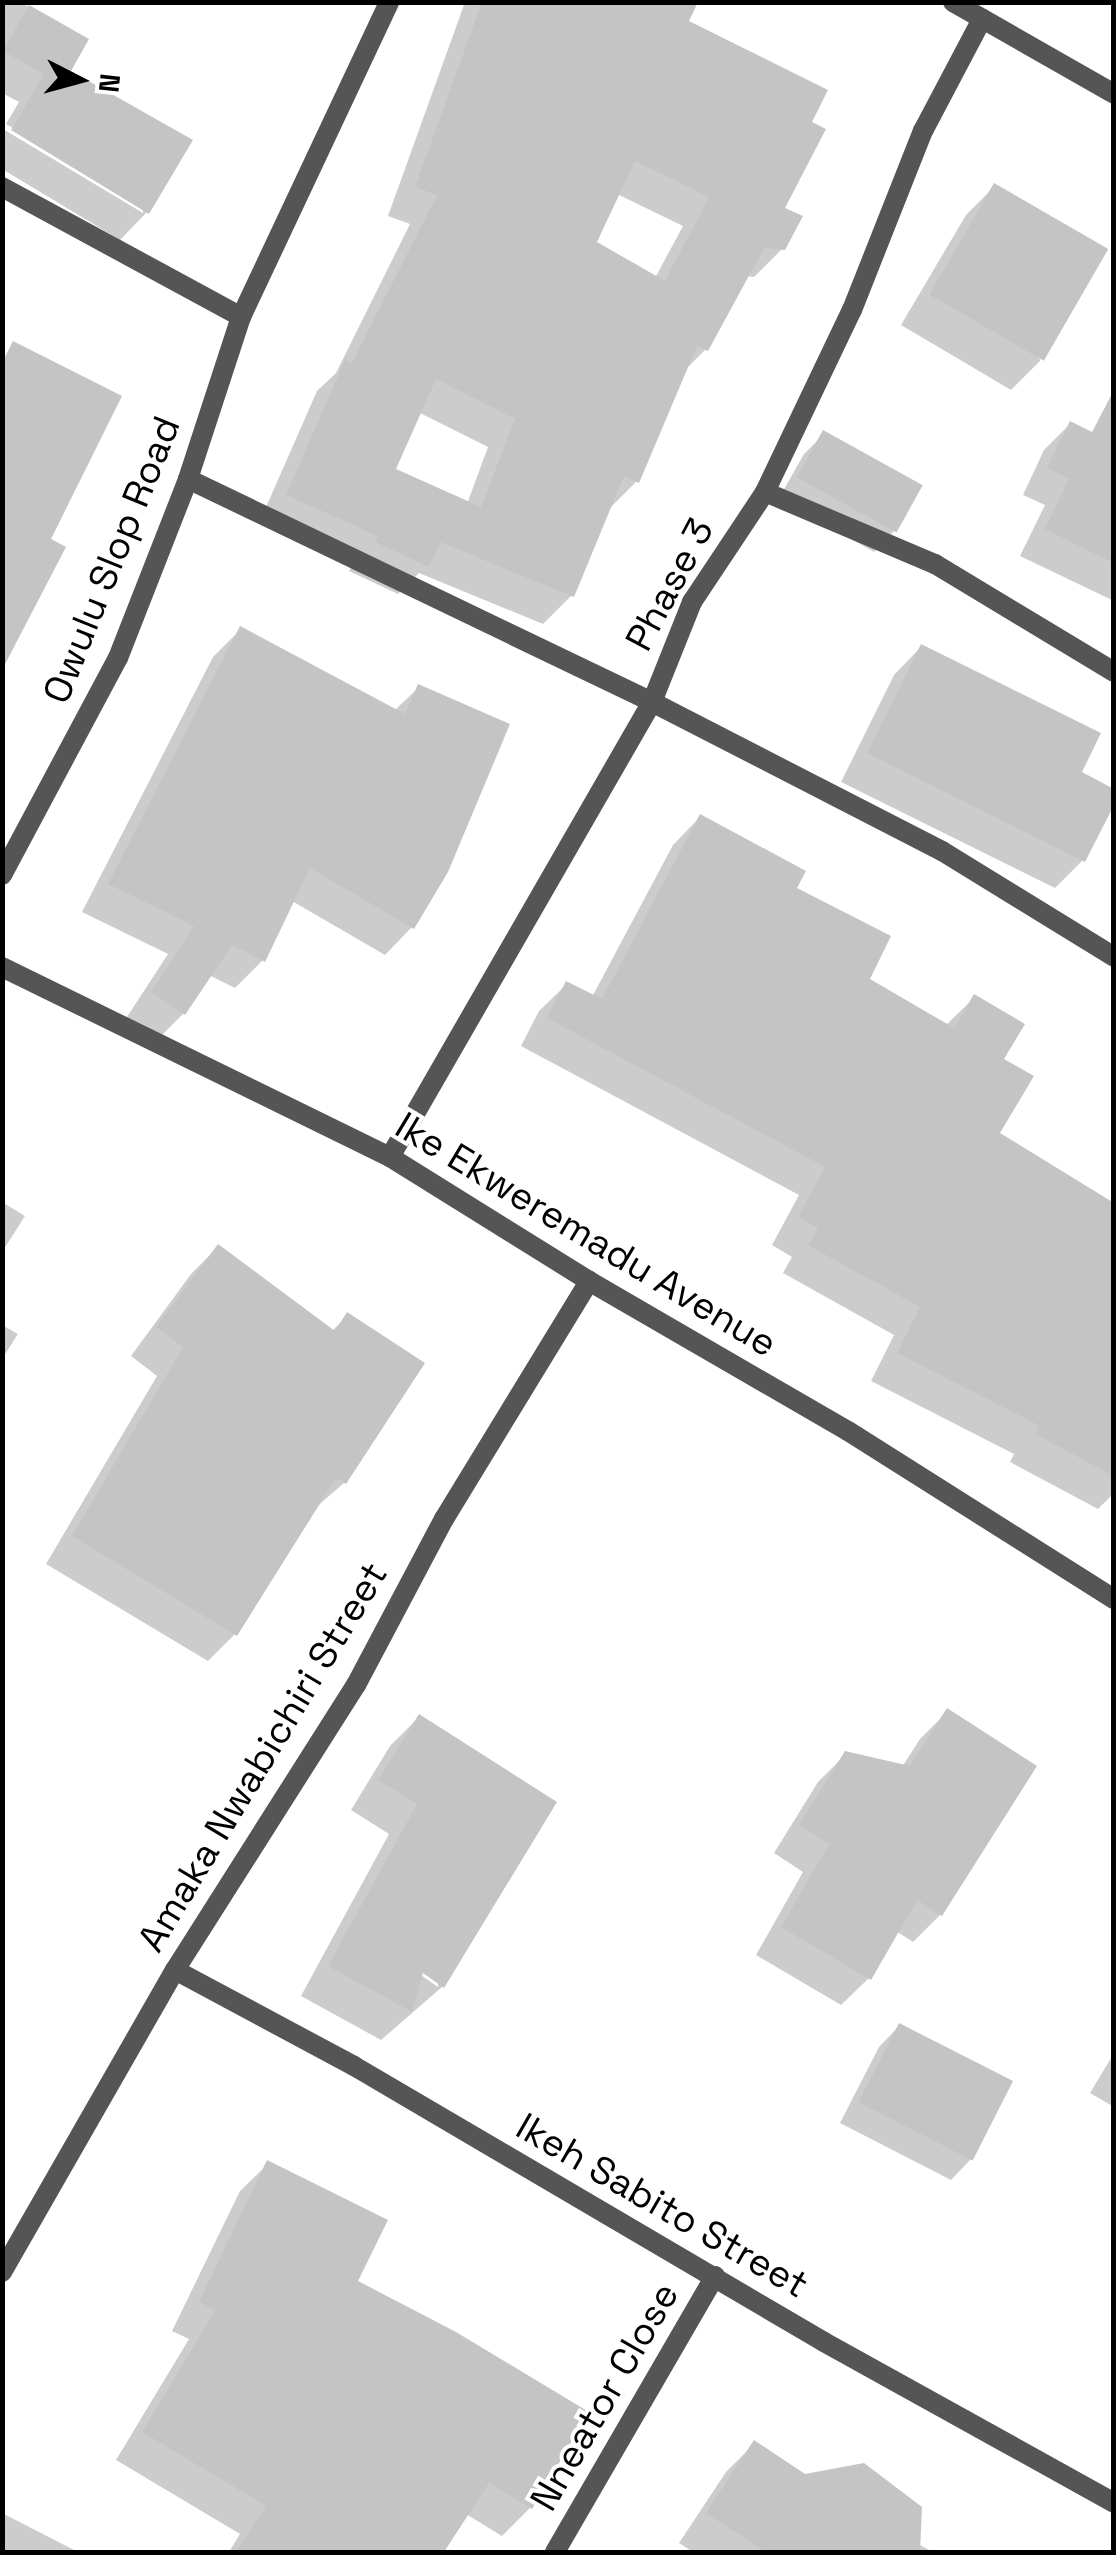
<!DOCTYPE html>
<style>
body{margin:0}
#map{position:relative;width:1116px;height:2555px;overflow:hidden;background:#fff;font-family:"Space Grotesk",sans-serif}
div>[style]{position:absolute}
.shadow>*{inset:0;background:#0003}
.building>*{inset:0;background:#c4c4c4;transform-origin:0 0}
.minor>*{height:20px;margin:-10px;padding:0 10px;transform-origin:10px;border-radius:10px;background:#555}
span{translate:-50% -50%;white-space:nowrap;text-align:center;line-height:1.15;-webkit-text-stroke:8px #fff;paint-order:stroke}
.street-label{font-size:38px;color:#000}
.frame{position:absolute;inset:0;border:5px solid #000;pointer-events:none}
.north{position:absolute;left:30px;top:30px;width:100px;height:100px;-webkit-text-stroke:8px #fff;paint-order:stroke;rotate:96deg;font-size:28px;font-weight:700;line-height:40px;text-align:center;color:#000}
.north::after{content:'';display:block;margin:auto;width:35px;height:45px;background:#000;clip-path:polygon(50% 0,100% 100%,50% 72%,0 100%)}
</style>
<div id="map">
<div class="shadow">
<i style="clip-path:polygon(2px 2px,20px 2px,86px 40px,68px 72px,147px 212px,120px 240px,2px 169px,3px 129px,143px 213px,143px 207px,6px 124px,19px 102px,2px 93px)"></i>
<i style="clip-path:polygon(evenodd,465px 2px,695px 2px,686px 22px,808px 123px,781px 209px,782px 249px,754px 277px,746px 276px,706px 349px,684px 371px,637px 481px,609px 509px,571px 596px,543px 624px,419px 573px,398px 594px,349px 571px,352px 565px,259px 523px,317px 391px,336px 373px,410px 224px,388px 216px,465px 2px,617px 194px,683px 226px,655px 278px,594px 243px,617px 194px,465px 2px,418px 412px,488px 447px,467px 504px,392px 470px,418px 412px)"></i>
<i style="clip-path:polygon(995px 186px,1040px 361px,1011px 390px,901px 325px,966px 215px)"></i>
<i style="clip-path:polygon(1070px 424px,1106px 442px,1114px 430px,1114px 601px,1020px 556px,1045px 505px,1023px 495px,1044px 450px)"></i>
<i style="clip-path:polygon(824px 434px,894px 531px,874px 552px,779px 498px,804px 454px)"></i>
<i style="clip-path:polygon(241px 629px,394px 711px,419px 687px,412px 927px,385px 955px,292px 901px,263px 960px,235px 988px,209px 975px,183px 1014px,156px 1041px,125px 1020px,168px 954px,82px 912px,213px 657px)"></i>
<i style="clip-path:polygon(921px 647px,1078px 773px,1083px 860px,1055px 888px,841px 782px,894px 675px)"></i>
<i style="clip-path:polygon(700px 817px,794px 889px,866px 980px,947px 1024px,975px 997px,1001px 1060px,997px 1134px,1114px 1206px,1114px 1493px,1098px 1509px,1010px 1462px,1014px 1454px,871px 1381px,894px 1335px,783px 1273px,792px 1257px,772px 1245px,799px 1195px,521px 1046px,539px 1011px,567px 984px,592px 997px,673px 845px)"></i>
<i style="clip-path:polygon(2px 1202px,25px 1216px,2px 1252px)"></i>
<i style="clip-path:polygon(218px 1247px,331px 1332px,347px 1316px,344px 1483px,314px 1509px,235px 1634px,208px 1661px,46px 1564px,157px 1376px,131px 1356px,191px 1274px)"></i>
<i style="clip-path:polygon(2px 1325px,18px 1334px,2px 1359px)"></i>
<i style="clip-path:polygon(947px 1712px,1034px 1767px,940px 1915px,913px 1942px,896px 1931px,869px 1978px,841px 2005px,756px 1955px,803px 1872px,774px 1853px,818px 1782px,846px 1754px,902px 1767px,920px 1739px)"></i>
<i style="clip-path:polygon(evenodd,419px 1717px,442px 1987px,381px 2040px,301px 1996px,389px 1834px,351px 1810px,390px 1746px,419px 1717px,414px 1964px,438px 1981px,438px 1987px,411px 1968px,414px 1964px)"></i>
<i style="clip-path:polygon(899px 2026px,971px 2159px,951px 2180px,840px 2123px,879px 2047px)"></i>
<i style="clip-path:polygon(1114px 2053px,1114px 2107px,1090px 2093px)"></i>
<i style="clip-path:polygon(268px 2164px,355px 2282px,585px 2413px,530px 2508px,502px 2536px,466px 2514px,441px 2552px,229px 2552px,240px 2534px,116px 2460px,189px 2339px,172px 2331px,240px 2191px)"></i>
<i style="clip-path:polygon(755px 2443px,918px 2544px,933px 2552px,693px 2552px,679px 2543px,726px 2472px)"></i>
<i style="clip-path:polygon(2px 2513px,78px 2552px,2px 2552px)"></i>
</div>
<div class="building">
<i style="clip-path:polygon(evenodd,482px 2px,698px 2px,689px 21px,828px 90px,812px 122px,826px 129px,785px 208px,803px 216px,785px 250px,764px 248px,708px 351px,697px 346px,639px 483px,624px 476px,574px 597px,440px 542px,429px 567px,375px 542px,378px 536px,286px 495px,345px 360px,352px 363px,437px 195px,415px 187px,482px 2px,635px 161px,709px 197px,665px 281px,597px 242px,635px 161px,482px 2px,436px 379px,515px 419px,481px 507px,396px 469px,436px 379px)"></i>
<i style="clip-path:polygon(29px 5px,89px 39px,71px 71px,193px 140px,149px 214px,11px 130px,44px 74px,3px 51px)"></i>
<i style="left:994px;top:183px;width:132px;height:129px;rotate:30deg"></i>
<i style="clip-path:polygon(13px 341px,122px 396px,51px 539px,66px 547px,2px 670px,2px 363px)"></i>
<i style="clip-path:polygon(1114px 390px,1114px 563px,1045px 529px,1069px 479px,1047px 468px,1070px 421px,1092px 432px)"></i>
<i style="left:823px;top:430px;width:114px;height:54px;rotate:29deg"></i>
<i style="clip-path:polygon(240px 626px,405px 714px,418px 684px,510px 724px,448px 872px,414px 929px,310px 868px,265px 962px,232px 945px,185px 1015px,151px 992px,194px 926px,108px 884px)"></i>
<i style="clip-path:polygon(921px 644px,1101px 733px,1082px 772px,1114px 789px,1114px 805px,1085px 862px,867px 753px)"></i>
<i style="clip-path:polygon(700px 814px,806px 871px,797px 888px,891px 936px,870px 979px,954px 1028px,974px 994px,1025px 1024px,1004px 1059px,1034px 1076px,1000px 1133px,1114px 1203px,1114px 1476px,1035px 1434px,1040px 1426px,897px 1353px,920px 1307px,808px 1245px,818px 1228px,798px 1217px,825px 1167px,547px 1018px,566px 981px,602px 999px)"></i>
<i style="clip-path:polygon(218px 1244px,335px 1331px,347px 1312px,425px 1363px,346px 1484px,336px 1478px,237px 1636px,72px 1536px,183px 1347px,156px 1327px)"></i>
<i style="clip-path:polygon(947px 1708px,1037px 1766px,942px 1916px,917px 1900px,871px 1980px,781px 1927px,829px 1844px,799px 1825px,845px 1751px,910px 1766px)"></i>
<i style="clip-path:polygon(419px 1714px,557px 1802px,444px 1988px,423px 1973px,412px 2012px,328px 1966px,417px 1804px,378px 1780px)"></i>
<i style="left:899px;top:2023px;width:128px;height:89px;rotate:27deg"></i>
<i style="clip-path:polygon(267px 2160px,388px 2220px,358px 2281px,456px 2332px,589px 2412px,532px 2509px,489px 2483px,444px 2552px,236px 2552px,266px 2506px,142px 2432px,215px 2310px,199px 2302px)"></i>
<i style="clip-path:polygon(754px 2440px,805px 2474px,864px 2463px,922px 2507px,920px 2552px,766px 2552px,706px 2513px)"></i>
</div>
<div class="minor">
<i style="left:953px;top:2px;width:185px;rotate:29.7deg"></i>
<i style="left:2px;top:187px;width:272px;rotate:28.5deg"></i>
<i style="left:188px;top:479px;width:515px;rotate:25.67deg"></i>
<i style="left:652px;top:702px;width:326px;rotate:27.2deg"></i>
<i style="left:942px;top:851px;width:202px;rotate:31.6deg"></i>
<i style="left:765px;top:492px;width:202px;rotate:-64.5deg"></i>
<i style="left:852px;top:310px;width:193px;rotate:-68.4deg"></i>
<i style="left:923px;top:131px;width:127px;rotate:-62.2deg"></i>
<i style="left:2px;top:875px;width:246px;rotate:-61.9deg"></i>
<i style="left:118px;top:658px;width:192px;rotate:-68.6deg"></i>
<i style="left:188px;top:479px;width:170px;rotate:-71.9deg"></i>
<i style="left:241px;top:317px;width:348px;rotate:-64.8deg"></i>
<i style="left:2px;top:967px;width:432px;rotate:26.1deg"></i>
<i style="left:390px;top:1157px;width:234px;rotate:31.9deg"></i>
<i style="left:589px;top:1281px;width:299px;rotate:30.1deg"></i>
<i style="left:848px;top:1431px;width:315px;rotate:32.3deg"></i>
<i style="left:390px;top:1157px;width:525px;rotate:-60.07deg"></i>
<i style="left:652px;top:702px;width:108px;rotate:-68.2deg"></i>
<i style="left:692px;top:602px;width:132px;rotate:-56.4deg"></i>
<i style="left:765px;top:492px;width:185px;rotate:23deg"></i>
<i style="left:935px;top:564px;width:209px;rotate:31.1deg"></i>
<i style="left:175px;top:1970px;width:203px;rotate:28.2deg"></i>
<i style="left:354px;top:2066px;width:545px;rotate:30.42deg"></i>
<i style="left:824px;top:2342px;width:332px;rotate:29deg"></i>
<i style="left:2px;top:2272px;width:348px;rotate:-60.2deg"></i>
<i style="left:175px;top:1970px;width:338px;rotate:-57.6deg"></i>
<i style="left:356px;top:1685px;width:188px;rotate:-62.1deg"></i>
<i style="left:444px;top:1519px;width:279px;rotate:-58.6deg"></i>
<i style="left:555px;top:2552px;width:319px;rotate:-59.9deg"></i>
</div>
<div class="street-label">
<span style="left:112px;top:560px;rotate:-68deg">Owulu Slop Road</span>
<span style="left:670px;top:585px;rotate:-62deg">Phase 3</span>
<span style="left:586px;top:1235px;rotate:31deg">Ike Ekweremadu Avenue</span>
<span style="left:263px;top:1757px;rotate:-59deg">Amaka Nwabichiri Street</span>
<span style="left:662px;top:2206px;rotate:30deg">Ikeh Sabito Street</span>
<span style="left:605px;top:2397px;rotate:-60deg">Nneator Close</span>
</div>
<div class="frame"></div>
<div class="north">N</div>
</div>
